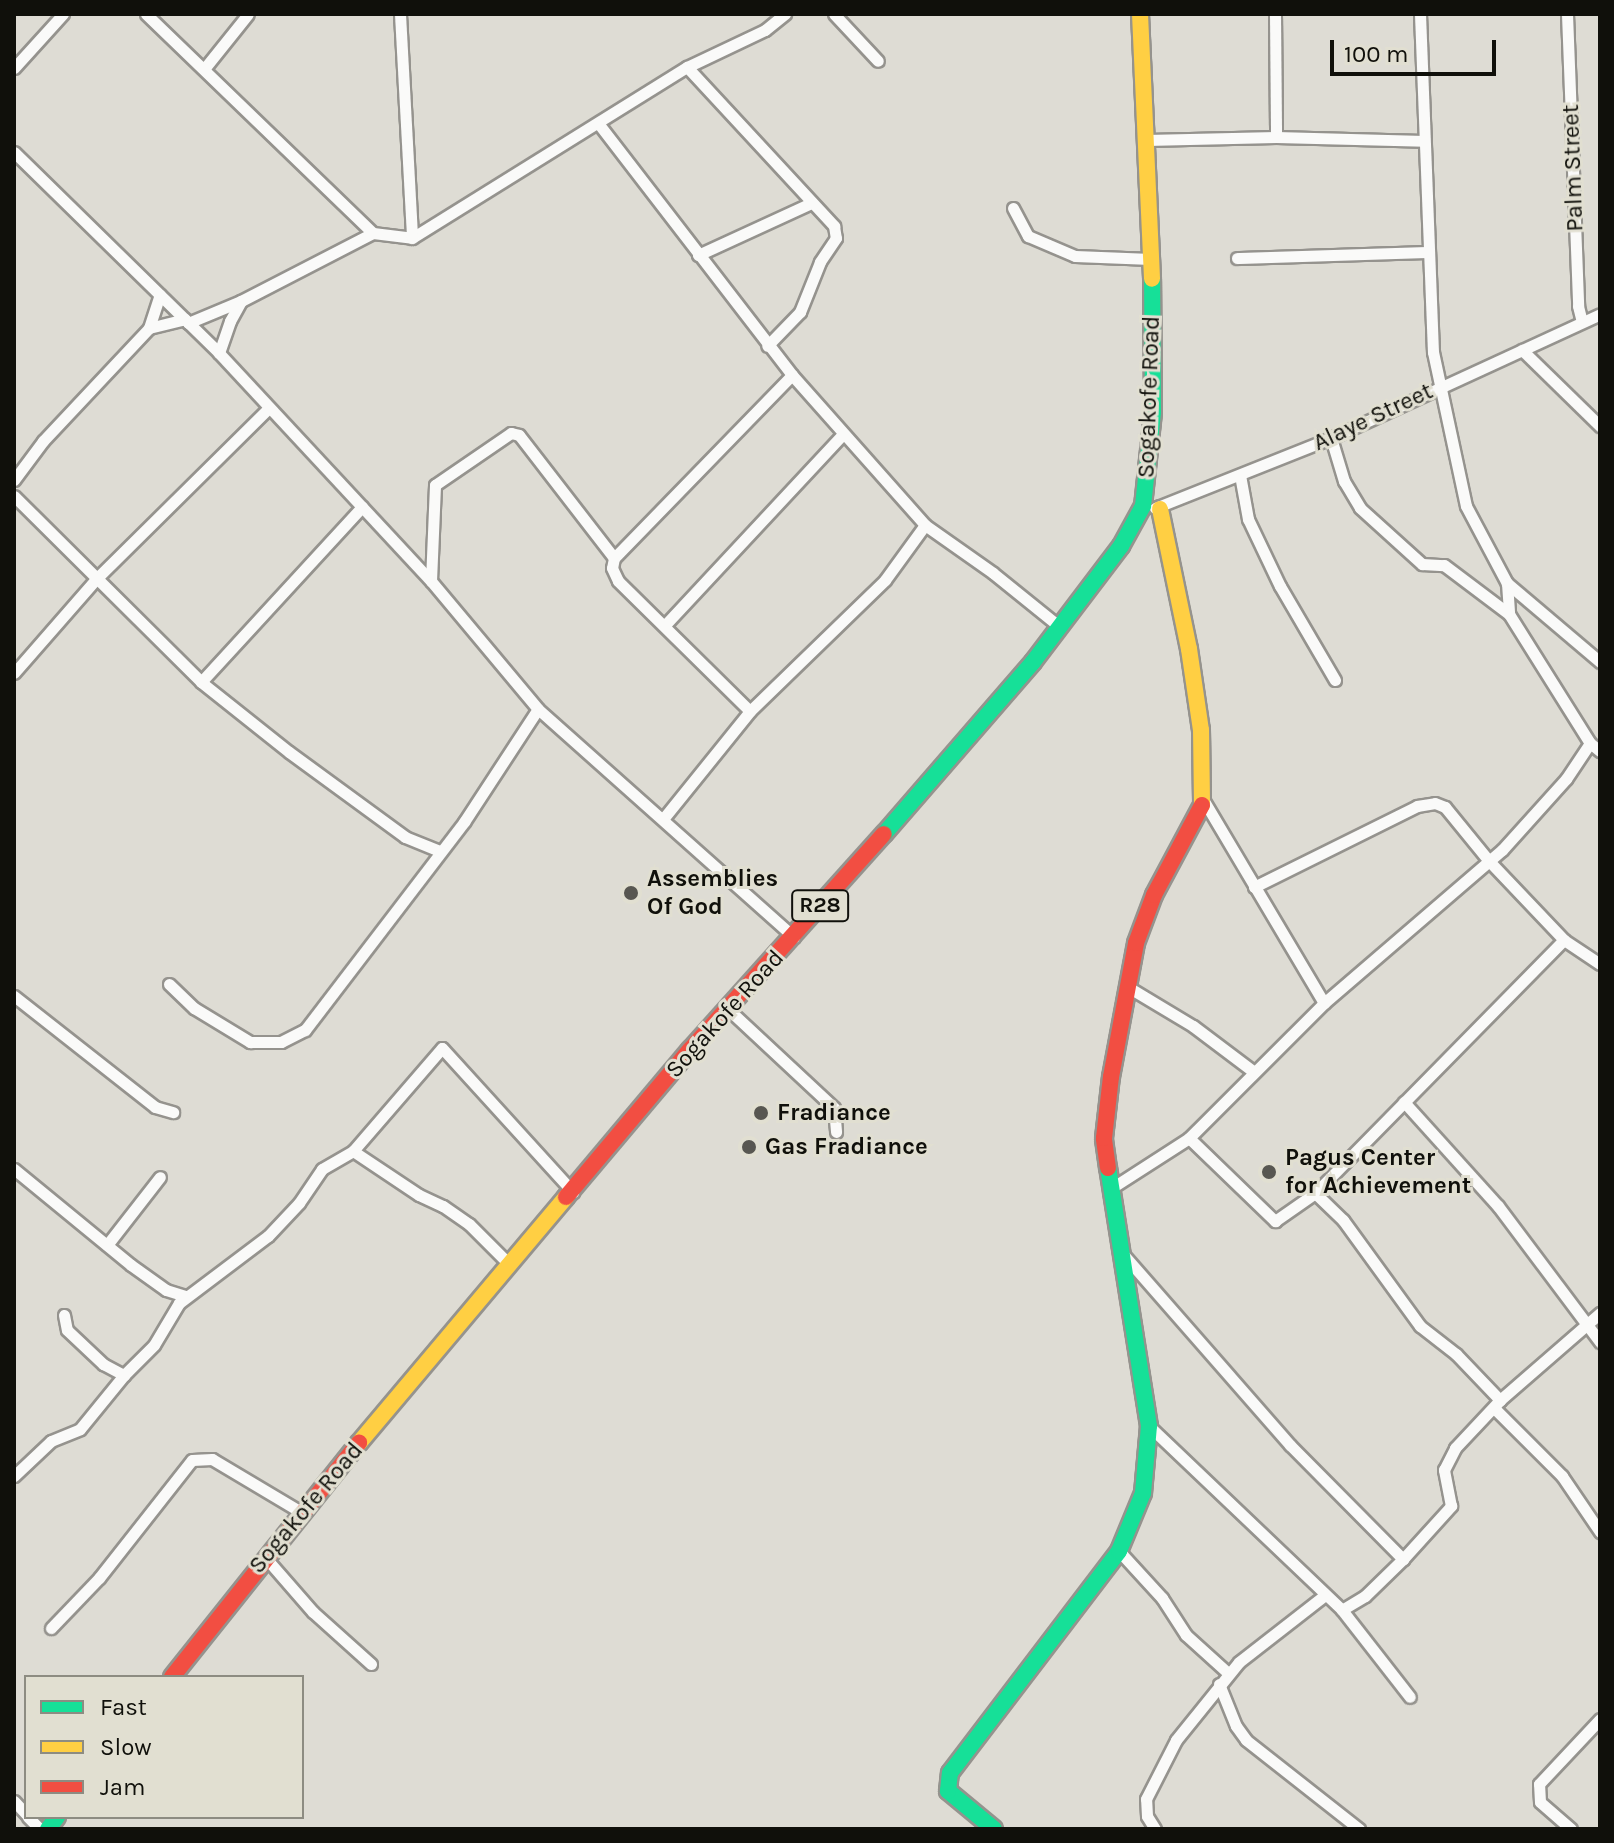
<!DOCTYPE html>
<style>
body{margin:0}
#map{position:relative;width:1614px;height:1843px;overflow:hidden;background:#dedcd4;font-family:Karla,sans-serif}
div>[style]{position:absolute}
.roads{filter:drop-shadow(2px 0 #95938e) drop-shadow(-2px 0 #95938e) drop-shadow(0 2px #95938e) drop-shadow(0 -2px #95938e)}
.street>*{height:11px;margin:-5.5px;padding:0 5.5px;transform-origin:5.5px;border-radius:5.5px;background:#fafaf9}
.fast>*{height:16px;margin:-8px;padding:0 8px;transform-origin:8px;border-radius:8px;background:#16e098}
.slow>*{height:16px;margin:-8px;padding:0 8px;transform-origin:8px;border-radius:8px;background:#ffcf43}
.jam>*{height:16px;margin:-8px;padding:0 8px;transform-origin:8px;border-radius:8px;background:#f24e42}
.dots>*{width:22px;height:22px;translate:-50% -50%;box-sizing:border-box;border:4px solid #e1dfd1;border-radius:50%}
span{translate:-50% -50%;white-space:nowrap;text-align:center;line-height:1.15;-webkit-text-stroke:6px #e1dfd1;paint-order:stroke}
.shield-label span{padding:2px 6px;background:#e1dfd1;border:2px solid;border-radius:6px;-webkit-text-stroke-width:0}
.shield-label{font-size:22px;color:#10100b;font-weight:700}
.street-label{font-size:24px;color:#10100b}
.poi-label{font-size:24px;color:#10100b;font-weight:700}
.left{translate:0 -50%;text-align:left}
.frame{position:absolute;inset:0;border:16px solid #10100b;pointer-events:none}
.legend{position:absolute;left:24px;top:1675px;width:280px;height:144px;box-sizing:border-box;background:#e1dfd1;border:2px solid #8d8c82;margin:0;padding:10px 14px;list-style:none;font-size:24px;color:#10100b}
.legend li{display:flex;align-items:center;gap:16px;height:40px}
.legend b{width:40px;border:2px solid #8d8c82}
.scale{position:absolute;left:1330px;top:40px;width:166px;height:36px;box-sizing:border-box;border:4px solid #10100b;border-top:0;padding-left:10px;font-size:24px;line-height:28px;white-space:nowrap;color:#10100b;-webkit-text-stroke:6px #e1dfd1;paint-order:stroke}
</style>
<div id="map">
<div class="roads">
<div class="street">
<i style="left:146px;top:14px;width:315px;rotate:44deg"></i>
<i style="left:373px;top:233px;width:39px;rotate:7deg"></i>
<i style="left:412px;top:238px;width:324px;rotate:-31.9deg"></i>
<i style="left:687px;top:67px;width:86px;rotate:-25.4deg"></i>
<i style="left:765px;top:30px;width:26px;rotate:-39deg"></i>
<i style="left:400px;top:14px;width:224px;rotate:86.9deg"></i>
<i style="left:834px;top:14px;width:64px;rotate:46.9deg"></i>
<i style="left:1275px;top:14px;width:123px;rotate:89.5deg"></i>
<i style="left:1420px;top:14px;width:338px;rotate:87.8deg"></i>
<i style="left:1433px;top:352px;width:157px;rotate:77.9deg"></i>
<i style="left:1466px;top:506px;width:87px;rotate:62deg"></i>
<i style="left:1507px;top:583px;width:122px;rotate:40.3deg"></i>
<i style="left:1567px;top:14px;width:292px;rotate:87.8deg"></i>
<i style="left:1578px;top:306px;width:16px;rotate:76deg"></i>
<i style="left:687px;top:67px;width:217px;rotate:47.2deg"></i>
<i style="left:834px;top:226px;width:12px;rotate:81deg"></i>
<i style="left:836px;top:238px;width:29px;rotate:124deg"></i>
<i style="left:820px;top:262px;width:54px;rotate:111.8deg"></i>
<i style="left:800px;top:312px;width:47px;rotate:134.1deg"></i>
<i style="left:14px;top:68px;width:73px;rotate:-47.8deg"></i>
<i style="left:204px;top:69px;width:70px;rotate:-51.3deg"></i>
<i style="left:598px;top:123px;width:318px;rotate:52.4deg"></i>
<i style="left:792px;top:375px;width:255px;rotate:134.2deg"></i>
<i style="left:614px;top:558px;width:10px;rotate:101deg"></i>
<i style="left:612px;top:568px;width:14px;rotate:65deg"></i>
<i style="left:618px;top:581px;width:185px;rotate:44.6deg"></i>
<i style="left:1146px;top:140px;width:130px;rotate:-1.3deg"></i>
<i style="left:1276px;top:137px;width:148px;rotate:1.5deg"></i>
<i style="left:14px;top:152px;width:287px;rotate:44.4deg"></i>
<i style="left:219px;top:353px;width:311px;rotate:47.1deg"></i>
<i style="left:431px;top:581px;width:167px;rotate:50.1deg"></i>
<i style="left:1013px;top:208px;width:32px;rotate:62deg"></i>
<i style="left:1028px;top:236px;width:51px;rotate:23.1deg"></i>
<i style="left:1075px;top:256px;width:76px;rotate:2.3deg"></i>
<i style="left:698px;top:255px;width:124px;rotate:-24.7deg"></i>
<i style="left:1237px;top:258px;width:192px;rotate:-1.8deg"></i>
<i style="left:188px;top:323px;width:57px;rotate:-22.5deg"></i>
<i style="left:241px;top:301px;width:148px;rotate:-27.3deg"></i>
<i style="left:149px;top:328px;width:37px;rotate:-14deg"></i>
<i style="left:1522px;top:350px;width:109px;rotate:44.3deg"></i>
<i style="left:219px;top:353px;width:34px;rotate:-71deg"></i>
<i style="left:230px;top:321px;width:23px;rotate:-61deg"></i>
<i style="left:792px;top:375px;width:200px;rotate:48.4deg"></i>
<i style="left:925px;top:525px;width:83px;rotate:35.2deg"></i>
<i style="left:993px;top:573px;width:86px;rotate:38.9deg"></i>
<i style="left:1331px;top:438px;width:45px;rotate:73.2deg"></i>
<i style="left:1344px;top:481px;width:31px;rotate:59deg"></i>
<i style="left:1360px;top:508px;width:84px;rotate:42.1deg"></i>
<i style="left:1422px;top:564px;width:22px;rotate:3deg"></i>
<i style="left:1444px;top:565px;width:81px;rotate:37deg"></i>
<i style="left:1240px;top:475px;width:45px;rotate:79.7deg"></i>
<i style="left:1248px;top:519px;width:74px;rotate:64.5deg"></i>
<i style="left:1280px;top:586px;width:109px;rotate:59.7deg"></i>
<i style="left:14px;top:480px;width:49px;rotate:-53.4deg"></i>
<i style="left:43px;top:441px;width:155px;rotate:-46.8deg"></i>
<i style="left:149px;top:328px;width:35px;rotate:-72deg"></i>
<i style="left:14px;top:496px;width:264px;rotate:44.8deg"></i>
<i style="left:201px;top:682px;width:112px;rotate:38.5deg"></i>
<i style="left:289px;top:752px;width:144px;rotate:36.2deg"></i>
<i style="left:405px;top:837px;width:37px;rotate:22deg"></i>
<i style="left:1155px;top:508px;width:189px;rotate:-21.7deg"></i>
<i style="left:1331px;top:438px;width:296px;rotate:-24.7deg"></i>
<i style="left:431px;top:581px;width:96px;rotate:-87.6deg"></i>
<i style="left:435px;top:485px;width:92px;rotate:-34.4deg"></i>
<i style="left:511px;top:433px;width:8px;rotate:14deg"></i>
<i style="left:519px;top:435px;width:155px;rotate:52.3deg"></i>
<i style="left:1507px;top:583px;width:31px;rotate:86deg"></i>
<i style="left:1509px;top:614px;width:152px;rotate:57.9deg"></i>
<i style="left:1590px;top:743px;width:13px;rotate:39deg"></i>
<i style="left:665px;top:625px;width:260px;rotate:-47deg"></i>
<i style="left:14px;top:673px;width:123px;rotate:-48.9deg"></i>
<i style="left:95px;top:580px;width:245px;rotate:-44.7deg"></i>
<i style="left:201px;top:682px;width:238px;rotate:-47.4deg"></i>
<i style="left:1204px;top:801px;width:235px;rotate:59.3deg"></i>
<i style="left:663px;top:819px;width:139px;rotate:-51.1deg"></i>
<i style="left:750px;top:711px;width:188px;rotate:-44.1deg"></i>
<i style="left:885px;top:580px;width:68px;rotate:-54deg"></i>
<i style="left:1254px;top:887px;width:182px;rotate:-26.4deg"></i>
<i style="left:1417px;top:806px;width:18px;rotate:-9deg"></i>
<i style="left:1435px;top:803px;width:11px;rotate:22deg"></i>
<i style="left:1445px;top:807px;width:70px;rotate:50.8deg"></i>
<i style="left:1489px;top:861px;width:109px;rotate:46.5deg"></i>
<i style="left:1564px;top:940px;width:43px;rotate:33.7deg"></i>
<i style="left:169px;top:984px;width:35px;rotate:44deg"></i>
<i style="left:194px;top:1008px;width:66px;rotate:31.3deg"></i>
<i style="left:250px;top:1042px;width:31px"></i>
<i style="left:281px;top:1042px;width:27px;rotate:-27deg"></i>
<i style="left:305px;top:1030px;width:262px;rotate:-52.6deg"></i>
<i style="left:464px;top:822px;width:135px;rotate:-56.8deg"></i>
<i style="left:538px;top:709px;width:343px;rotate:41.7deg"></i>
<i style="left:1128px;top:987px;width:76px;rotate:31deg"></i>
<i style="left:1193px;top:1026px;width:76px;rotate:37deg"></i>
<i style="left:14px;top:996px;width:179px;rotate:38.2deg"></i>
<i style="left:155px;top:1107px;width:19px;rotate:16deg"></i>
<i style="left:728px;top:1009px;width:145px;rotate:43deg"></i>
<i style="left:834px;top:1108px;width:24px;rotate:85deg"></i>
<i style="left:1404px;top:1102px;width:140px;rotate:47.9deg"></i>
<i style="left:1498px;top:1206px;width:170px;rotate:53.1deg"></i>
<i style="left:1189px;top:1138px;width:120px;rotate:44deg"></i>
<i style="left:1275px;top:1221px;width:49px;rotate:-35deg"></i>
<i style="left:1315px;top:1193px;width:39px;rotate:44deg"></i>
<i style="left:1343px;top:1220px;width:131px;rotate:54deg"></i>
<i style="left:1420px;top:1326px;width:46px;rotate:37.9deg"></i>
<i style="left:1456px;top:1354px;width:64px;rotate:46.3deg"></i>
<i style="left:353px;top:1151px;width:79px;rotate:33.7deg"></i>
<i style="left:419px;top:1195px;width:26px;rotate:25deg"></i>
<i style="left:443px;top:1206px;width:32px;rotate:35deg"></i>
<i style="left:469px;top:1224px;width:58px;rotate:45deg"></i>
<i style="left:14px;top:1169px;width:151px;rotate:39.4deg"></i>
<i style="left:131px;top:1265px;width:43px;rotate:35.5deg"></i>
<i style="left:166px;top:1290px;width:21px;rotate:17deg"></i>
<i style="left:1110px;top:1189px;width:94px;rotate:-32.8deg"></i>
<i style="left:1189px;top:1138px;width:191px;rotate:-45deg"></i>
<i style="left:1324px;top:1003px;width:235px;rotate:-40.7deg"></i>
<i style="left:1502px;top:850px;width:96px;rotate:-48deg"></i>
<i style="left:1566px;top:779px;width:43px;rotate:-56.3deg"></i>
<i style="left:1315px;top:1193px;width:355px;rotate:-45.5deg"></i>
<i style="left:107px;top:1245px;width:86px;rotate:-52.1deg"></i>
<i style="left:1122px;top:1253px;width:255px;rotate:48.8deg"></i>
<i style="left:1290px;top:1445px;width:161px;rotate:45.3deg"></i>
<i style="left:1403px;top:1559px;width:53px;rotate:135.8deg"></i>
<i style="left:1365px;top:1596px;width:27px;rotate:149deg"></i>
<i style="left:64px;top:1315px;width:15px;rotate:79deg"></i>
<i style="left:67px;top:1330px;width:50px;rotate:43.4deg"></i>
<i style="left:103px;top:1364px;width:24px;rotate:28deg"></i>
<i style="left:1495px;top:1409px;width:95px;rotate:45deg"></i>
<i style="left:1562px;top:1476px;width:68px;rotate:55.8deg"></i>
<i style="left:1149px;top:1426px;width:267px;rotate:43.6deg"></i>
<i style="left:1342px;top:1610px;width:110px;rotate:52deg"></i>
<i style="left:14px;top:1476px;width:51px;rotate:-43.4deg"></i>
<i style="left:51px;top:1441px;width:31px;rotate:-22deg"></i>
<i style="left:80px;top:1429px;width:70px;rotate:-50.8deg"></i>
<i style="left:124px;top:1375px;width:42px;rotate:-45deg"></i>
<i style="left:154px;top:1345px;width:49px;rotate:-59.2deg"></i>
<i style="left:179px;top:1303px;width:111px;rotate:-37deg"></i>
<i style="left:268px;top:1236px;width:45px;rotate:-46.8deg"></i>
<i style="left:299px;top:1203px;width:41px;rotate:-55.9deg"></i>
<i style="left:322px;top:1169px;width:36px;rotate:-30deg"></i>
<i style="left:353px;top:1151px;width:136px;rotate:-49.2deg"></i>
<i style="left:442px;top:1048px;width:195px;rotate:47.7deg"></i>
<i style="left:1119px;top:1551px;width:64px;rotate:47.5deg"></i>
<i style="left:1162px;top:1598px;width:44px;rotate:57deg"></i>
<i style="left:1186px;top:1635px;width:57px;rotate:42.1deg"></i>
<i style="left:265px;top:1557px;width:73px;rotate:48.9deg"></i>
<i style="left:313px;top:1612px;width:78px;rotate:41.9deg"></i>
<i style="left:1403px;top:1559px;width:72px;rotate:-47.8deg"></i>
<i style="left:1451px;top:1506px;width:37px;rotate:-101deg"></i>
<i style="left:1444px;top:1470px;width:25px;rotate:-63deg"></i>
<i style="left:1455px;top:1448px;width:66px;rotate:-46.8deg"></i>
<i style="left:1500px;top:1400px;width:133px;rotate:-41deg"></i>
<i style="left:51px;top:1628px;width:69px;rotate:-46.2deg"></i>
<i style="left:99px;top:1578px;width:150px;rotate:-51.8deg"></i>
<i style="left:192px;top:1460px;width:20px;rotate:-3deg"></i>
<i style="left:212px;top:1459px;width:104px;rotate:30.8deg"></i>
<i style="left:1219px;top:1684px;width:45px;rotate:68deg"></i>
<i style="left:1236px;top:1726px;width:17px;rotate:54deg"></i>
<i style="left:1246px;top:1740px;width:144px;rotate:38.2deg"></i>
<i style="left:14px;top:1801px;width:18px;rotate:47deg"></i>
<i style="left:28px;top:1817px;width:17px;rotate:45deg"></i>
<i style="left:1155px;top:1829px;width:15px;rotate:-122deg"></i>
<i style="left:1147px;top:1816px;width:17px;rotate:-93deg"></i>
<i style="left:1146px;top:1799px;width:66px;rotate:-63deg"></i>
<i style="left:1176px;top:1740px;width:100px;rotate:-51.1deg"></i>
<i style="left:1239px;top:1662px;width:109px;rotate:-37.9deg"></i>
<i style="left:1571px;top:1829px;width:41px;rotate:-138.9deg"></i>
<i style="left:1540px;top:1802px;width:18px;rotate:-93deg"></i>
<i style="left:1539px;top:1784px;width:89px;rotate:-46.8deg"></i>
</div>
<div class="fast">
<i style="left:884px;top:834px;width:228px;rotate:-49.1deg"></i>
<i style="left:1033px;top:662px;width:146px;rotate:-52.8deg"></i>
<i style="left:1121px;top:546px;width:46px;rotate:-61.2deg"></i>
<i style="left:1143px;top:506px;width:95px;rotate:-83.9deg"></i>
<i style="left:1153px;top:412px;width:133px;rotate:-90.4deg"></i>
<i style="left:48px;top:1829px;width:15px;rotate:-53deg"></i>
<i style="left:994px;top:1829px;width:60px;rotate:-140.4deg"></i>
<i style="left:948px;top:1791px;width:18px;rotate:-84deg"></i>
<i style="left:950px;top:1773px;width:279px;rotate:-52.7deg"></i>
<i style="left:1119px;top:1551px;width:63px;rotate:-67.5deg"></i>
<i style="left:1143px;top:1493px;width:67px;rotate:-84.9deg"></i>
<i style="left:1149px;top:1426px;width:261px;rotate:-99deg"></i>
</div>
<div class="slow">
<i style="left:1140px;top:14px;width:265px;rotate:87.4deg"></i>
<i style="left:1160px;top:509px;width:143px;rotate:78.3deg"></i>
<i style="left:1189px;top:649px;width:82px;rotate:81.6deg"></i>
<i style="left:1201px;top:730px;width:75px;rotate:89.2deg"></i>
<i style="left:359px;top:1443px;width:322px;rotate:-49.9deg"></i>
</div>
<div class="jam">
<i style="left:1108px;top:1168px;width:30px;rotate:-98deg"></i>
<i style="left:1104px;top:1138px;width:61px;rotate:-83.5deg"></i>
<i style="left:1111px;top:1077px;width:136px;rotate:-79.4deg"></i>
<i style="left:1136px;top:943px;width:51px;rotate:-69.4deg"></i>
<i style="left:1154px;top:895px;width:102px;rotate:-61.9deg"></i>
<i style="left:566px;top:1197px;width:192px;rotate:-49.9deg"></i>
<i style="left:690px;top:1050px;width:290px;rotate:-48.1deg"></i>
<i style="left:172px;top:1677px;width:300px;rotate:-51.4deg"></i>
</div>
</div>
<div class="dots">
<i style="left:631px;top:893px;background:#585751"></i>
<i style="left:761px;top:1113px;background:#585751"></i>
<i style="left:749px;top:1147px;background:#585751"></i>
<i style="left:1269px;top:1172px;background:#585751"></i>
</div>
<div class="shield-label">
<span style="left:820px;top:906px">R28</span>
</div>
<div class="street-label">
<span style="left:1573px;top:168px;rotate:-92deg">Palm Street</span>
<span style="left:1149px;top:397px;rotate:-88deg">Sogakofe Road</span>
<span style="left:1373px;top:417px;rotate:-25deg">Alaye Street</span>
<span style="left:725px;top:1014px;rotate:-48deg">Sogakofe Road</span>
<span style="left:306px;top:1508px;rotate:-50deg">Sogakofe Road</span>
</div>
<div class="poi-label">
<span class="left" style="left:647px;top:893px">Assemblies<br>Of God</span>
<span class="left" style="left:777px;top:1113px">Fradiance</span>
<span class="left" style="left:765px;top:1147px">Gas Fradiance</span>
<span class="left" style="left:1285px;top:1172px">Pagus Center<br>for Achievement</span>
</div>
<div class="frame"></div>
<ul class="legend">
<li><b style="height:10px;background:#16e098"></b>Fast</li>
<li><b style="height:10px;background:#ffcf43"></b>Slow</li>
<li><b style="height:10px;background:#f24e42"></b>Jam</li>
</ul>
<div class="scale">100 m</div>
</div>
